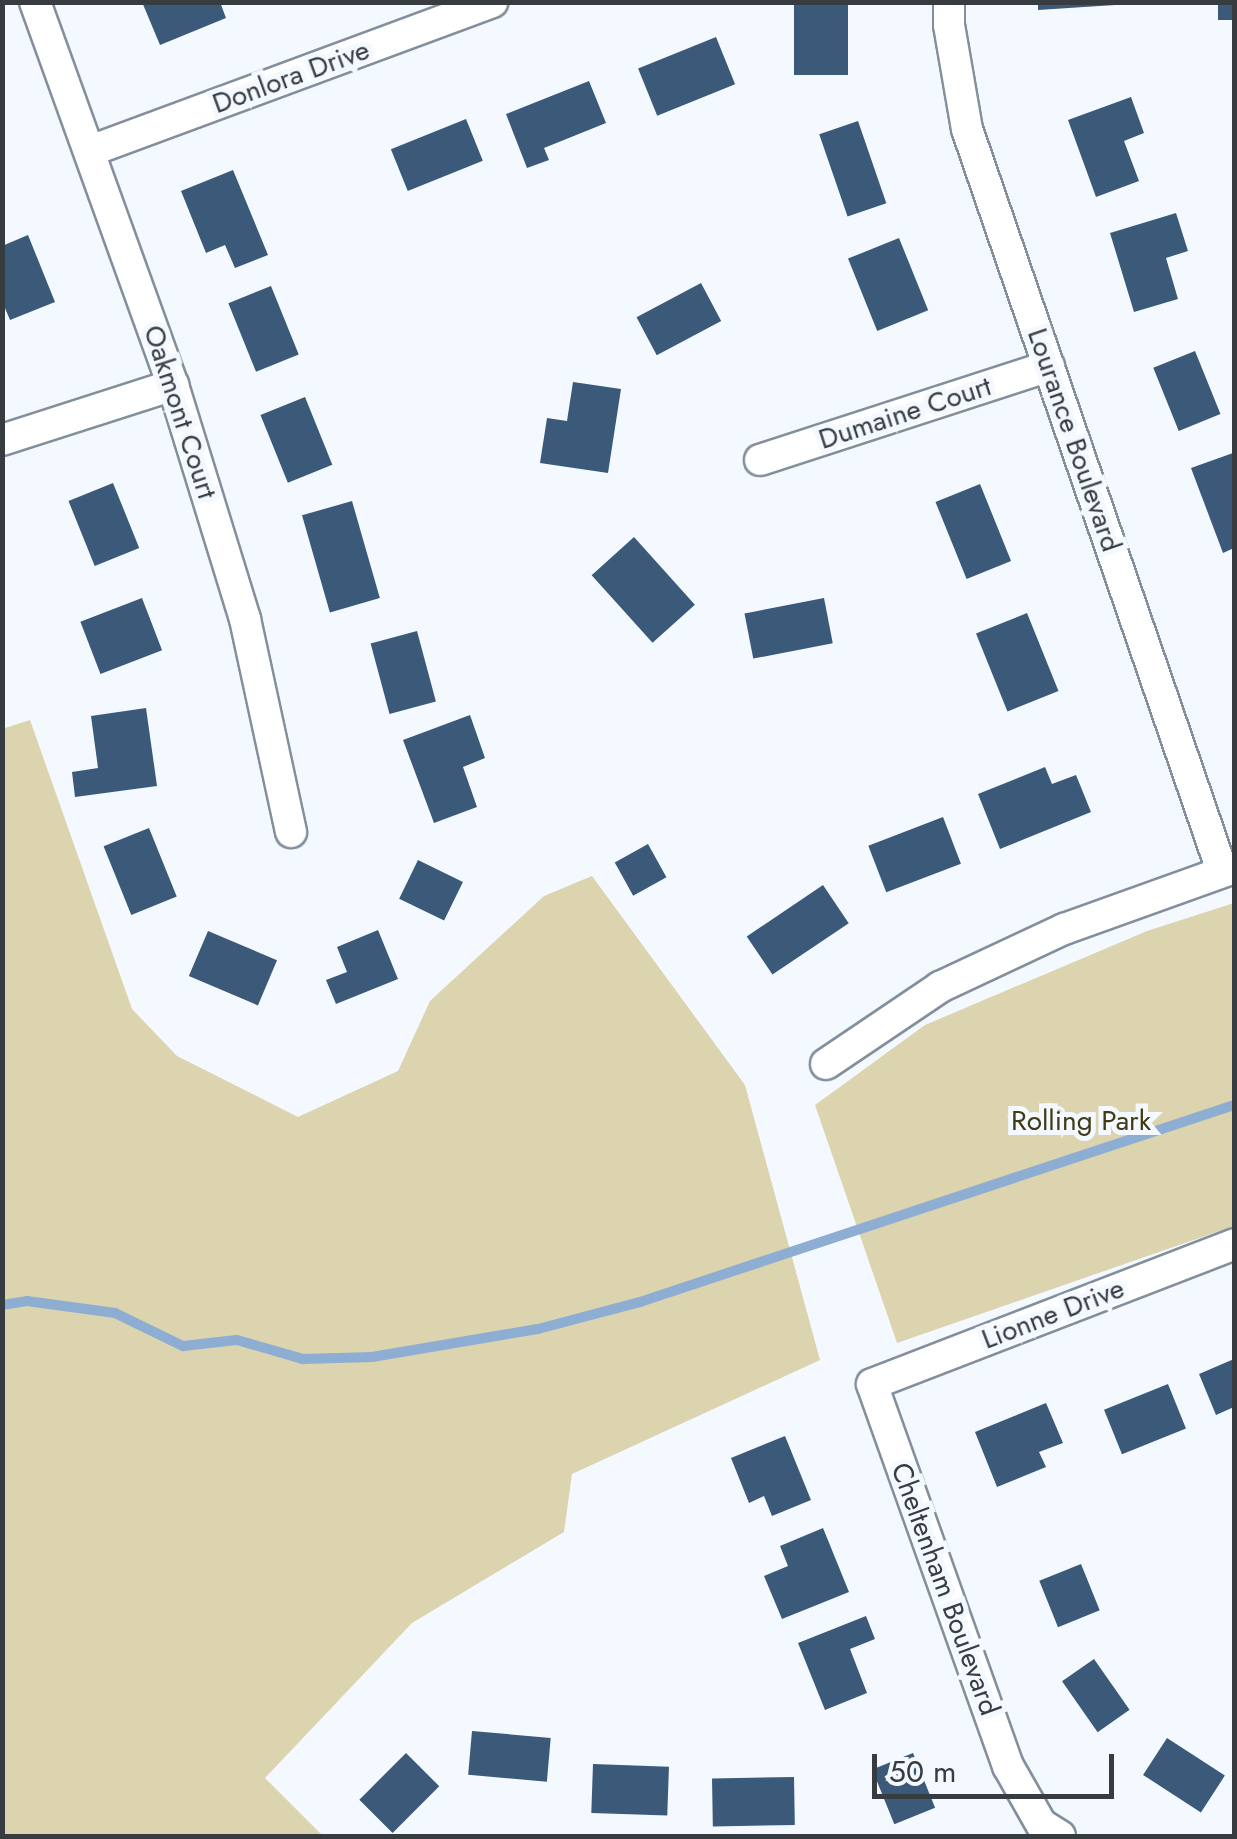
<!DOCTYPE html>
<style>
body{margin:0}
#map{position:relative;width:1237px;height:1839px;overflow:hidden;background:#f4f9ff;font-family:Jost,sans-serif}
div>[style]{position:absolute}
.green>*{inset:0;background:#dbd4ae}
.stream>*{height:10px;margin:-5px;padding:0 5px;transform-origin:5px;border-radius:5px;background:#8dadd2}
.building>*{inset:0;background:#3b5979;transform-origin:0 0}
.roads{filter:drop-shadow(2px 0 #838f9c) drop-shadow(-2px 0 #838f9c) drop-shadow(0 2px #838f9c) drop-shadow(0 -2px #838f9c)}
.street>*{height:30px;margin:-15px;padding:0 15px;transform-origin:15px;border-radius:15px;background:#fff}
span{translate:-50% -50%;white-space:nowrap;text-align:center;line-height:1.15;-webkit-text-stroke:10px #f4f9ff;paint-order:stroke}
.street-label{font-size:28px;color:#373c41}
.park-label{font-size:28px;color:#413a14}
.frame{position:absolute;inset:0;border:5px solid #373c41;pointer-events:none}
.scale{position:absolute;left:872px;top:1754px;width:242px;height:45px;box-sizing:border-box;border:5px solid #373c41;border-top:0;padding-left:12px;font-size:30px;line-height:35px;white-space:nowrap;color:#373c41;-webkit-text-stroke:8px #f4f9ff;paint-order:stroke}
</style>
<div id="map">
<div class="green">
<i style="clip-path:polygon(30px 720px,132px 1009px,177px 1056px,298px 1117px,398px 1071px,430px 1001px,544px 896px,592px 876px,745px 1085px,820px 1360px,572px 1474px,564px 1532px,412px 1623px,265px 1778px,323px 1836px,3px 1836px,2px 729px)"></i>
<i style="clip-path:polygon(1234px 903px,1234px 1226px,897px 1343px,815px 1105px,925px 1025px,1147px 931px)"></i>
</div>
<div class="stream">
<i style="left:2px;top:1305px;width:25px;rotate:-9deg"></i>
<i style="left:27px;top:1301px;width:89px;rotate:7.8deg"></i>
<i style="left:115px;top:1313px;width:76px;rotate:25.9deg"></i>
<i style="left:183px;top:1346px;width:54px;rotate:-6.3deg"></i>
<i style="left:237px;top:1340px;width:69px;rotate:16.1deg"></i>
<i style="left:303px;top:1359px;width:69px;rotate:-1.7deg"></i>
<i style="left:372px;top:1357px;width:168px;rotate:-9.6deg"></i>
<i style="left:538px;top:1329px;width:106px;rotate:-14.8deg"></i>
<i style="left:640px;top:1302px;width:626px;rotate:-18.35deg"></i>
</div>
<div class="building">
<i style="clip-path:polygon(142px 2px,220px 2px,226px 18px,160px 45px)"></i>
<i style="left:794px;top:2px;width:54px;height:73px"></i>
<i style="clip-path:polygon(1038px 2px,1115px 2px,1115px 5px,1038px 10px)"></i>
<i style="left:1218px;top:2px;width:16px;height:18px"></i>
<i style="left:716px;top:37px;width:51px;height:84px;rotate:68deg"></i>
<i style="clip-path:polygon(589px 81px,606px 123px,544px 148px,549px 160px,527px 168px,506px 114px)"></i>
<i style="clip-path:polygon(1131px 97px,1144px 133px,1124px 141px,1139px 181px,1096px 197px,1068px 120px)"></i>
<i style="left:466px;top:119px;width:45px;height:81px;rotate:68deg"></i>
<i style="left:858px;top:121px;width:87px;height:41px;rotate:71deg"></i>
<i style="clip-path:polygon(233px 170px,268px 255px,235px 268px,225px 245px,206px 253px,181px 191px)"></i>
<i style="clip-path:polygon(1176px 213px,1188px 251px,1166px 258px,1178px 299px,1134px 312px,1110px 233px)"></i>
<i style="clip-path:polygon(28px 235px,55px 302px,10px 320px,2px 301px,2px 246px)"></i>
<i style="left:899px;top:238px;width:78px;height:55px;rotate:68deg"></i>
<i style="left:701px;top:283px;width:43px;height:73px;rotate:62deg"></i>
<i style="left:271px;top:286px;width:74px;height:46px;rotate:68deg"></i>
<i style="left:1195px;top:351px;width:68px;height:45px;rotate:68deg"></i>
<i style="clip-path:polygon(573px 382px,621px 389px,608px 473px,540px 463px,547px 418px,567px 421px)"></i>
<i style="left:305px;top:397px;width:73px;height:48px;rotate:68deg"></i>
<i style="clip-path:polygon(1233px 453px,1234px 548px,1223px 553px,1191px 468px)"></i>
<i style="left:113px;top:483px;width:70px;height:48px;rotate:68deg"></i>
<i style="left:980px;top:484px;width:83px;height:48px;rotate:68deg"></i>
<i style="left:352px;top:501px;width:101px;height:52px;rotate:74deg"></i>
<i style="left:634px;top:537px;width:91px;height:57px;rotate:48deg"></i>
<i style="left:142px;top:598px;width:56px;height:66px;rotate:69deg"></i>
<i style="left:824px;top:598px;width:46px;height:81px;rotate:79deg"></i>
<i style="left:1027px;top:613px;width:84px;height:55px;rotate:68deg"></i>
<i style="left:417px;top:631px;width:73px;height:48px;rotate:75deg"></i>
<i style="clip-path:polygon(146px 708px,157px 786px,75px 797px,72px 772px,98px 768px,91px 716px)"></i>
<i style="clip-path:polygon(470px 715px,485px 758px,463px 767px,477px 807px,434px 823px,403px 740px)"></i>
<i style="clip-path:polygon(1045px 767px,1052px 784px,1076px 775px,1091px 812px,1000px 849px,978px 794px)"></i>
<i style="left:943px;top:817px;width:50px;height:80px;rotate:69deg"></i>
<i style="left:149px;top:828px;width:74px;height:49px;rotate:68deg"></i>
<i style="left:648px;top:844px;width:38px;height:38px;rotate:61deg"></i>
<i style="left:418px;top:860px;width:50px;height:43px;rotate:26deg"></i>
<i style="left:823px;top:885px;width:46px;height:92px;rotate:56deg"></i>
<i style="clip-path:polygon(378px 930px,398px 979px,336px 1004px,326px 980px,347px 972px,337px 947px)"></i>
<i style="left:208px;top:931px;width:75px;height:49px;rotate:23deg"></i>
<i style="clip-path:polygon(1234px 1359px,1234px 1407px,1216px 1415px,1199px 1374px)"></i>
<i style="left:1168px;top:1384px;width:48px;height:69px;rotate:68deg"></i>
<i style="clip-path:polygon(1046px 1403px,1063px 1443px,1039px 1452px,1046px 1467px,997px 1487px,975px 1432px)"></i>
<i style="clip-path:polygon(785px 1436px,811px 1500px,772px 1516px,764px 1496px,749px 1503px,731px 1458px)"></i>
<i style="clip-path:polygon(823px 1528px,849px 1592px,782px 1619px,764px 1576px,788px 1566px,780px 1546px)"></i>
<i style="left:1081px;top:1564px;width:50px;height:45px;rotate:68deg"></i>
<i style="clip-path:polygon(866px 1616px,875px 1639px,850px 1649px,867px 1693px,825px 1710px,798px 1643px)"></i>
<i style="left:1094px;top:1659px;width:62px;height:39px;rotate:55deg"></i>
<i style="left:472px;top:1731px;width:79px;height:44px;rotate:5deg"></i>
<i style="left:1167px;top:1738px;width:69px;height:44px;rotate:33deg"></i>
<i style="left:406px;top:1753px;width:47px;height:66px;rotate:45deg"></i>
<i style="left:913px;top:1753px;width:59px;height:44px;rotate:68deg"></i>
<i style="left:593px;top:1764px;width:76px;height:49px;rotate:2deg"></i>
<i style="left:794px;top:1777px;width:48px;height:82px;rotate:89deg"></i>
</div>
<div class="roads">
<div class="street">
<i style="left:35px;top:2px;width:407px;rotate:70.2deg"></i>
<i style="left:173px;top:385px;width:245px;rotate:72.9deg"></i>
<i style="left:245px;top:619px;width:218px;rotate:77.8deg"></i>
<i style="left:949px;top:2px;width:23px;rotate:90deg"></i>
<i style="left:949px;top:25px;width:106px;rotate:80.2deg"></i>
<i style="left:967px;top:129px;width:785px;rotate:71.03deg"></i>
<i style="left:90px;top:151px;width:429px;rotate:-20.3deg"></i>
<i style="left:2px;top:440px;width:180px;rotate:-17.8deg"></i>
<i style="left:760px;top:460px;width:304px;rotate:-18deg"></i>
<i style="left:826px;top:1064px;width:138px;rotate:-34deg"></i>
<i style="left:940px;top:987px;width:137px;rotate:-25.1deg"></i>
<i style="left:1064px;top:929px;width:181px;rotate:-19.7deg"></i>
<i style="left:1060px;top:1836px;width:22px;rotate:-148deg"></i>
<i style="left:1041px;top:1824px;width:67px;rotate:-119.6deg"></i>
<i style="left:1008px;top:1766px;width:405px;rotate:-109.6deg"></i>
<i style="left:872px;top:1384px;width:388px;rotate:-21.1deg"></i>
</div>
</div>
<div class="street-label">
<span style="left:291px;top:77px;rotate:-20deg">Donlora Drive</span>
<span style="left:180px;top:412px;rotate:72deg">Oakmont Court</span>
<span style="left:905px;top:413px;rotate:-18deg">Dumaine Court</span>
<span style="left:1074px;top:440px;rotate:71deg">Lourance Boulevard</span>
<span style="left:1053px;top:1314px;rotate:-21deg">Lionne Drive</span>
<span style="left:945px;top:1589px;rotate:70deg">Cheltenham Boulevard</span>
</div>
<div class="park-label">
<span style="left:1081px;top:1121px">Rolling Park</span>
</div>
<div class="frame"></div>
<div class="scale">50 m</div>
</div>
